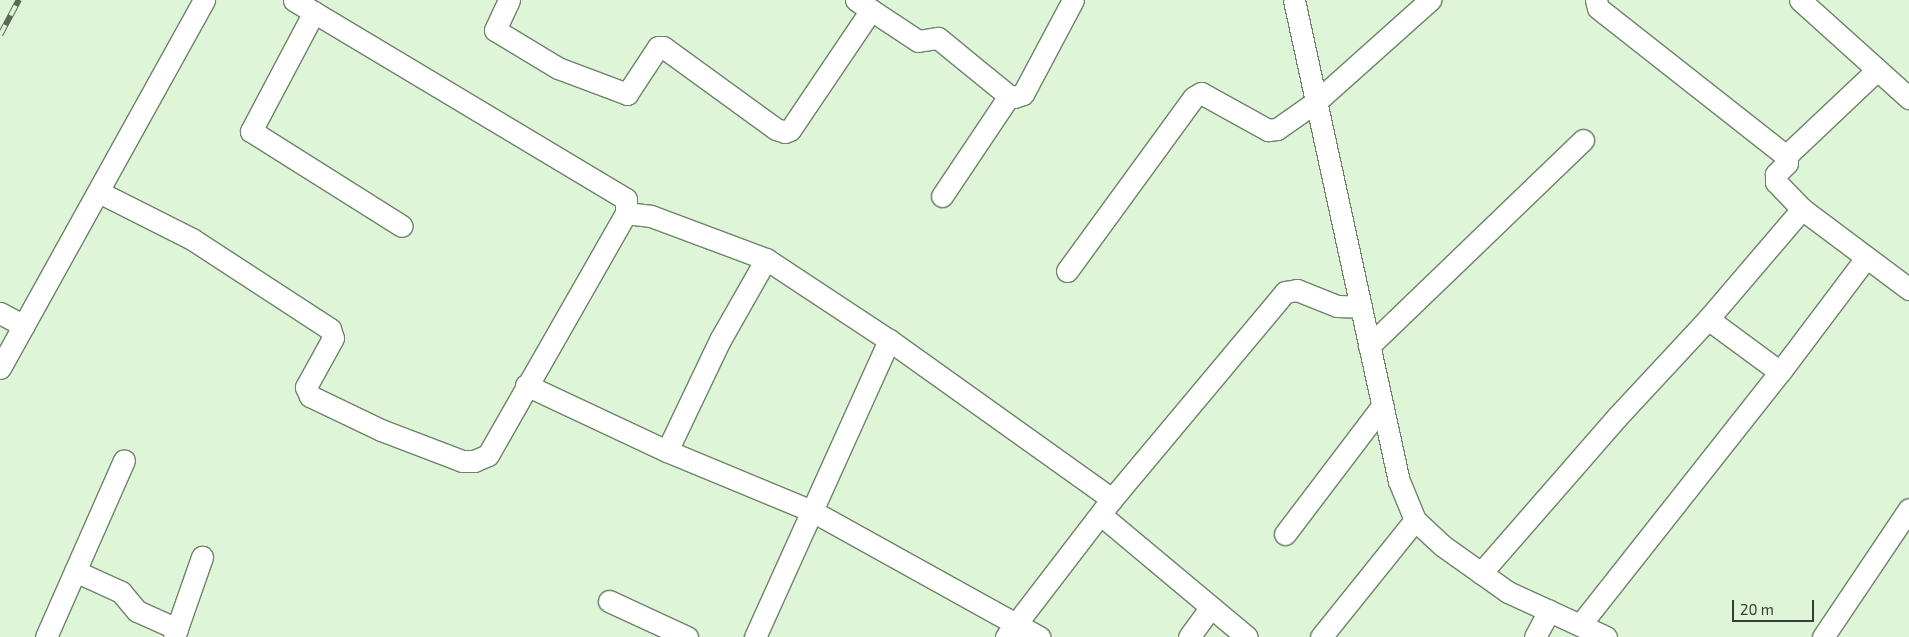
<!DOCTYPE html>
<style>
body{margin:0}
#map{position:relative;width:1909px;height:637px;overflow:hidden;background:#def5d8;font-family:"Exo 2",sans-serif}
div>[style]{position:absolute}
.roads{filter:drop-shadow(1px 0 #6e8369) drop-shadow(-1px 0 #6e8369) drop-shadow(0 1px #6e8369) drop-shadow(0 -1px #6e8369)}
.minor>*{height:21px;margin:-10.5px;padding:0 10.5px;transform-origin:10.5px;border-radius:10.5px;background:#fff}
.rail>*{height:5.5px;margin-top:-2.75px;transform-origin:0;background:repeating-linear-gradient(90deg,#def5d8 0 11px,#5c6959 0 22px);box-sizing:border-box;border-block:1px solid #5c6959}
span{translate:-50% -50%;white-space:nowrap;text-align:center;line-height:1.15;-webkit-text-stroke:5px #def5d8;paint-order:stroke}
.scale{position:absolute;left:1732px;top:600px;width:82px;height:22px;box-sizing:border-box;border:2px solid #363f33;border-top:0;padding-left:6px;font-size:15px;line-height:18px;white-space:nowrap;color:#363f33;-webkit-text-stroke:4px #def5d8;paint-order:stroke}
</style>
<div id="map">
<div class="roads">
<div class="minor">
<i style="left:509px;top:0;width:33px;rotate:115deg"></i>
<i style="left:495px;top:30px;width:74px;rotate:31.1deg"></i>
<i style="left:558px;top:68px;width:74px;rotate:20.6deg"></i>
<i style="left:627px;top:94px;width:56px;rotate:-56.6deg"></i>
<i style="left:658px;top:47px;width:5px"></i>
<i style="left:663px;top:47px;width:140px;rotate:36deg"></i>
<i style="left:776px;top:129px;width:9px;rotate:18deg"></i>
<i style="left:785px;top:132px;width:5px;rotate:-22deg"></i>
<i style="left:790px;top:130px;width:145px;rotate:-56deg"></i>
<i style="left:856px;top:0;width:74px;rotate:33.5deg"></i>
<i style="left:918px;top:41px;width:20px;rotate:-9deg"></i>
<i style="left:938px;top:38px;width:92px;rotate:39.2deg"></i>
<i style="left:1009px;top:96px;width:5px;rotate:11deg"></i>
<i style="left:1014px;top:97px;width:9px;rotate:-18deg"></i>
<i style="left:1023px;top:94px;width:106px;rotate:-62deg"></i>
<i style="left:1294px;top:0;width:492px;rotate:77.7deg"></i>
<i style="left:1399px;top:481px;width:42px;rotate:67.7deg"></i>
<i style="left:1415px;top:520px;width:38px;rotate:43deg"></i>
<i style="left:1443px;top:546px;width:80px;rotate:35.3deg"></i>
<i style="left:1508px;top:592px;width:108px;rotate:24.7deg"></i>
<i style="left:1596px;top:0;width:8px;rotate:76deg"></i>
<i style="left:1598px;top:8px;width:239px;rotate:38.2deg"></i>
<i style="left:1786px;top:156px;width:7px;rotate:82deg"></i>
<i style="left:1787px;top:163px;width:16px;rotate:135deg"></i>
<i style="left:1776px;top:174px;width:8px;rotate:90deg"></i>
<i style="left:1776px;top:182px;width:37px;rotate:46deg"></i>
<i style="left:1802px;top:209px;width:134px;rotate:36.8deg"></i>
<i style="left:1800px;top:0;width:147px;rotate:42deg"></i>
<i style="left:314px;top:12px;width:135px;rotate:117.9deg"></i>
<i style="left:251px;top:131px;width:178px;rotate:32.2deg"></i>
<i style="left:1786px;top:156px;width:125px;rotate:-43.4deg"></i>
<i style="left:99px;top:192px;width:104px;rotate:26.8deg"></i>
<i style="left:192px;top:239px;width:165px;rotate:33.1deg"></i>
<i style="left:330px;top:329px;width:9px;rotate:72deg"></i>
<i style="left:333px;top:338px;width:56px;rotate:118.9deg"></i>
<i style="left:306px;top:387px;width:10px;rotate:66deg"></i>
<i style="left:310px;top:396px;width:79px;rotate:25.6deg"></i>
<i style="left:381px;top:430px;width:87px;rotate:20.9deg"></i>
<i style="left:462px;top:461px;width:12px"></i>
<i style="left:474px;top:461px;width:15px;rotate:-23deg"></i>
<i style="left:488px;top:455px;width:279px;rotate:-60.3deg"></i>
<i style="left:626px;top:213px;width:14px;rotate:-90deg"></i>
<i style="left:626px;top:199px;width:387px;rotate:-149.1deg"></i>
<i style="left:942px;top:196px;width:120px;rotate:-56.2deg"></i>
<i style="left:626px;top:213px;width:25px;rotate:7deg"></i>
<i style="left:651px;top:216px;width:123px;rotate:20.5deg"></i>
<i style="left:1067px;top:271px;width:215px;rotate:-53.9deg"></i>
<i style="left:1194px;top:97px;width:8px;rotate:-30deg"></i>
<i style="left:1201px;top:93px;width:77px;rotate:28.9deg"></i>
<i style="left:1268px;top:130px;width:9px;rotate:-6deg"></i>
<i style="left:1277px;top:129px;width:49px;rotate:-35deg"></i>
<i style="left:1317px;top:101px;width:152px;rotate:-41.8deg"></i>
<i style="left:0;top:313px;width:27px;rotate:28deg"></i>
<i style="left:1708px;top:319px;width:89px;rotate:36.4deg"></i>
<i style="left:1369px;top:346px;width:297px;rotate:-43.9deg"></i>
<i style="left:0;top:368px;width:421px;rotate:-61deg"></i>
<i style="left:526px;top:385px;width:156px;rotate:25.1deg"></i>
<i style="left:667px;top:451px;width:157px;rotate:22.5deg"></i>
<i style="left:812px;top:511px;width:260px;rotate:29deg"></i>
<i style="left:667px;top:451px;width:123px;rotate:-64.5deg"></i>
<i style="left:720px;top:340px;width:93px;rotate:-60.4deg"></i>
<i style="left:766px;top:259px;width:147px;rotate:33.4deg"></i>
<i style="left:889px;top:340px;width:274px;rotate:35.5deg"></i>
<i style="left:1101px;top:515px;width:190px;rotate:39.9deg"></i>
<i style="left:1285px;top:534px;width:161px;rotate:-52.8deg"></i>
<i style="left:75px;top:571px;width:51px;rotate:24.5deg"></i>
<i style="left:121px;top:592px;width:25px;rotate:50deg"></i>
<i style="left:137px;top:611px;width:44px;rotate:24.2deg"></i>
<i style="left:1481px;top:573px;width:207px;rotate:-48.9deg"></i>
<i style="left:1617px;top:417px;width:134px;rotate:-47.1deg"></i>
<i style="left:1708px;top:319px;width:145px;rotate:-49.5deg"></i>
<i style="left:609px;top:601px;width:86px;rotate:24.8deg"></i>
<i style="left:1580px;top:625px;width:323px;rotate:-51.7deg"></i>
<i style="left:1780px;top:372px;width:141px;rotate:-53deg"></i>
<i style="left:46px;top:637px;width:193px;rotate:-66.2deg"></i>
<i style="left:174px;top:637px;width:85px;rotate:-70.7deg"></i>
<i style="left:755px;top:637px;width:326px;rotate:-65.7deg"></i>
<i style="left:1006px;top:637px;width:174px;rotate:-52.5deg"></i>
<i style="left:1112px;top:499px;width:270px;rotate:-50.1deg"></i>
<i style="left:1285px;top:292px;width:12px;rotate:-9deg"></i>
<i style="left:1297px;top:290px;width:43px;rotate:21.8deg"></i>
<i style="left:1337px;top:306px;width:24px;rotate:2deg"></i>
<i style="left:1189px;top:637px;width:37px;rotate:-54deg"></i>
<i style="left:1321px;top:637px;width:150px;rotate:-51.2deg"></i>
<i style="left:1535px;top:637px;width:30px;rotate:-62deg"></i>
<i style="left:1823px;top:637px;width:154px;rotate:-56.1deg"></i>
</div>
</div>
<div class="rail">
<i style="left:0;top:35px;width:40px;rotate:-62deg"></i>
</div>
<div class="scale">20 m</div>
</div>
